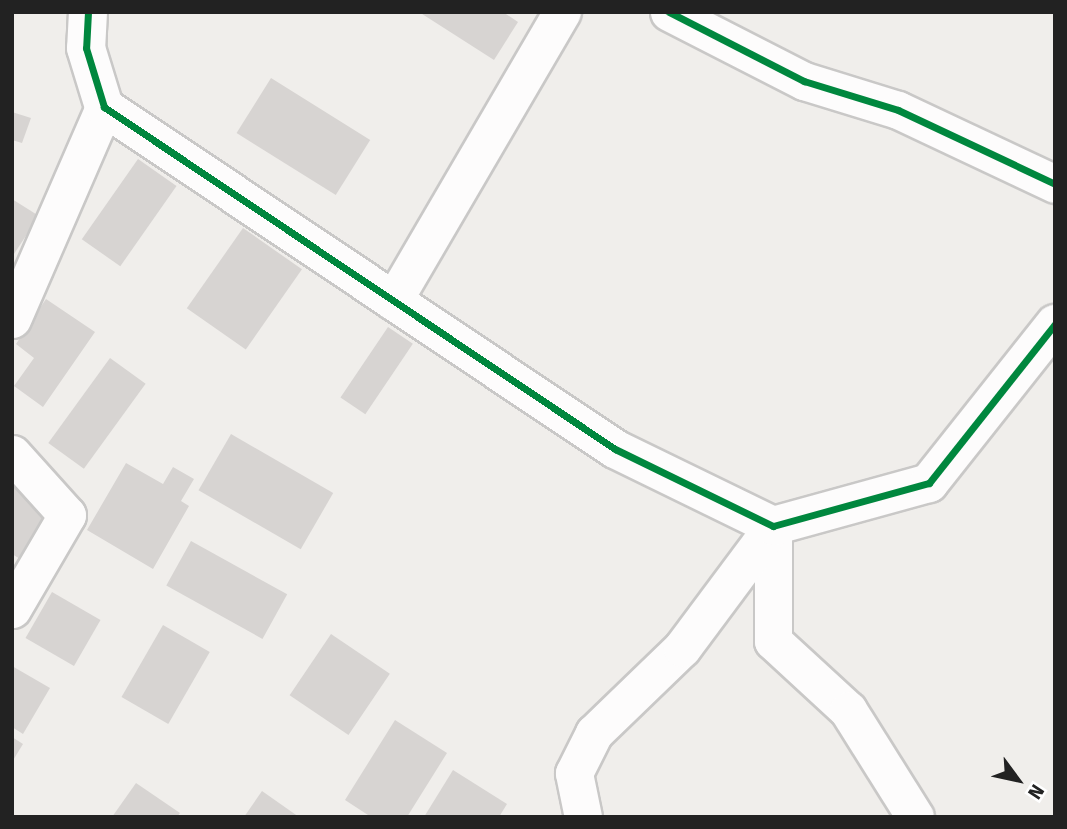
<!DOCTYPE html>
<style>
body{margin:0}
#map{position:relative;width:1067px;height:829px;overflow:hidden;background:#f0eeeb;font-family:"Fira Sans",sans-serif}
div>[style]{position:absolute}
.building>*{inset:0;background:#d7d4d2;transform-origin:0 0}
.roads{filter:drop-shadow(2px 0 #c9c8c7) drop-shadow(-2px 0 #c9c8c7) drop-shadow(0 2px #c9c8c7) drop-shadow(0 -2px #c9c8c7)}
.minor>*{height:37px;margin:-18.5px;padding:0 18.5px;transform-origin:18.5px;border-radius:18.5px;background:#fdfcfc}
.tertiary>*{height:38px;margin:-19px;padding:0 19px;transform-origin:19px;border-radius:19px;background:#fdfcfc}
.cycleway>*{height:7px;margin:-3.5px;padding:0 3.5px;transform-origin:3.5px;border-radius:3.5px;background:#00873e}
span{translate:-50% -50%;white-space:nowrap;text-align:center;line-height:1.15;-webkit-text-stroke:7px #fff;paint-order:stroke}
.frame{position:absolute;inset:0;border:14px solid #222;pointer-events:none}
.north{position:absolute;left:983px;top:745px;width:70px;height:70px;-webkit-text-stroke:5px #fff;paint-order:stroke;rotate:123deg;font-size:19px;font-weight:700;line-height:28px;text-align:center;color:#222}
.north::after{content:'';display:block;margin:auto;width:24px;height:32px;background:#222;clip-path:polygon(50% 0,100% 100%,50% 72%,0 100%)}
</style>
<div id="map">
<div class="building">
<i style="clip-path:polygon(419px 12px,503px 12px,518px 22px,494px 60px)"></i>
<i style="left:271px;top:78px;width:117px;height:65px;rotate:32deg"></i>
<i style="clip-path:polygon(12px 112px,31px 118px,22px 143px,12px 140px)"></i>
<i style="left:138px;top:159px;width:47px;height:98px;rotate:35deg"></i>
<i style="clip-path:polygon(12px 199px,39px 216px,12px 257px)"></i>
<i style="left:243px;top:228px;width:72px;height:98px;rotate:35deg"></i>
<i style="clip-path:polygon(46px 299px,95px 332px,43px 407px,14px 386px,34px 358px,16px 344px)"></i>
<i style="left:388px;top:327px;width:30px;height:85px;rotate:34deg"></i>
<i style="left:110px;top:358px;width:44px;height:105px;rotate:36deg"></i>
<i style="left:231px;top:434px;width:118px;height:65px;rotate:30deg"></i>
<i style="clip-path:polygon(126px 463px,163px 484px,173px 467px,194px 479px,181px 501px,189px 506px,153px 569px,87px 530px)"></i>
<i style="clip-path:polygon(12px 486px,55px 513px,25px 562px,12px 554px)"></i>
<i style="left:191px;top:541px;width:110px;height:51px;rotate:29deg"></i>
<i style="left:52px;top:592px;width:56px;height:53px;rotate:30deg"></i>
<i style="left:163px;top:625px;width:54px;height:83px;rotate:30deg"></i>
<i style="left:331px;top:634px;width:71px;height:74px;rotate:34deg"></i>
<i style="clip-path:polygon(12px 666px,50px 688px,23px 734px,12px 727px)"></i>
<i style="clip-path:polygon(395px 720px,447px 753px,407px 817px,371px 817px,345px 800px)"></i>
<i style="clip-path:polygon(12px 737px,23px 744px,12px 762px)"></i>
<i style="clip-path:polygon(453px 770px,507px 804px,499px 817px,424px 817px)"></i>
<i style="clip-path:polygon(136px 783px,180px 813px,177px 817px,112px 817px)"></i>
<i style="clip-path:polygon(262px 791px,299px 817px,244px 817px)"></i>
</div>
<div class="roads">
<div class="minor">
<i style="left:669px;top:12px;width:152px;rotate:27.1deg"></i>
<i style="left:804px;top:81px;width:98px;rotate:17.1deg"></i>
<i style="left:898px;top:110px;width:174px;rotate:25.2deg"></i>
<i style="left:393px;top:301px;width:335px;rotate:-59.7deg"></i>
<i style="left:12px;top:319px;width:231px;rotate:-66.5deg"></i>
<i style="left:12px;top:454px;width:82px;rotate:48deg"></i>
<i style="left:67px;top:515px;width:109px;rotate:120.3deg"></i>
<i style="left:773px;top:526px;width:115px;rotate:90deg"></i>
<i style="left:773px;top:641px;width:102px;rotate:42.6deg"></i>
<i style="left:848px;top:710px;width:126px;rotate:57.9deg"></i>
<i style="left:583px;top:817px;width:45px;rotate:-101.6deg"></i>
<i style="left:574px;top:773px;width:45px;rotate:-63.4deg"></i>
<i style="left:594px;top:733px;width:122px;rotate:-44deg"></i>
<i style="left:682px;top:648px;width:152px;rotate:-53.3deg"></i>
</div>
<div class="tertiary">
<i style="left:88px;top:12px;width:36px;rotate:93deg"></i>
<i style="left:86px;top:48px;width:62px;rotate:73deg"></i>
<i style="left:104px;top:107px;width:615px;rotate:33.79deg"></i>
<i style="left:615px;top:449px;width:176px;rotate:26deg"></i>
<i style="left:773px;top:526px;width:162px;rotate:-15.4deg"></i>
<i style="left:929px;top:483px;width:203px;rotate:-51.6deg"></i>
</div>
</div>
<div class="cycleway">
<i style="left:88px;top:12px;width:36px;rotate:93deg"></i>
<i style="left:86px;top:48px;width:62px;rotate:73deg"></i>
<i style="left:104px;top:107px;width:615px;rotate:33.79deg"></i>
<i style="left:615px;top:449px;width:176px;rotate:26deg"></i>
<i style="left:773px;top:526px;width:162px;rotate:-15.4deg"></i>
<i style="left:929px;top:483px;width:203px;rotate:-51.6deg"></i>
<i style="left:669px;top:12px;width:152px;rotate:27.1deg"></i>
<i style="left:804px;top:81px;width:98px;rotate:17.1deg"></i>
<i style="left:898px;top:110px;width:174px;rotate:25.2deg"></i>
</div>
<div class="frame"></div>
<div class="north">N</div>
</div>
